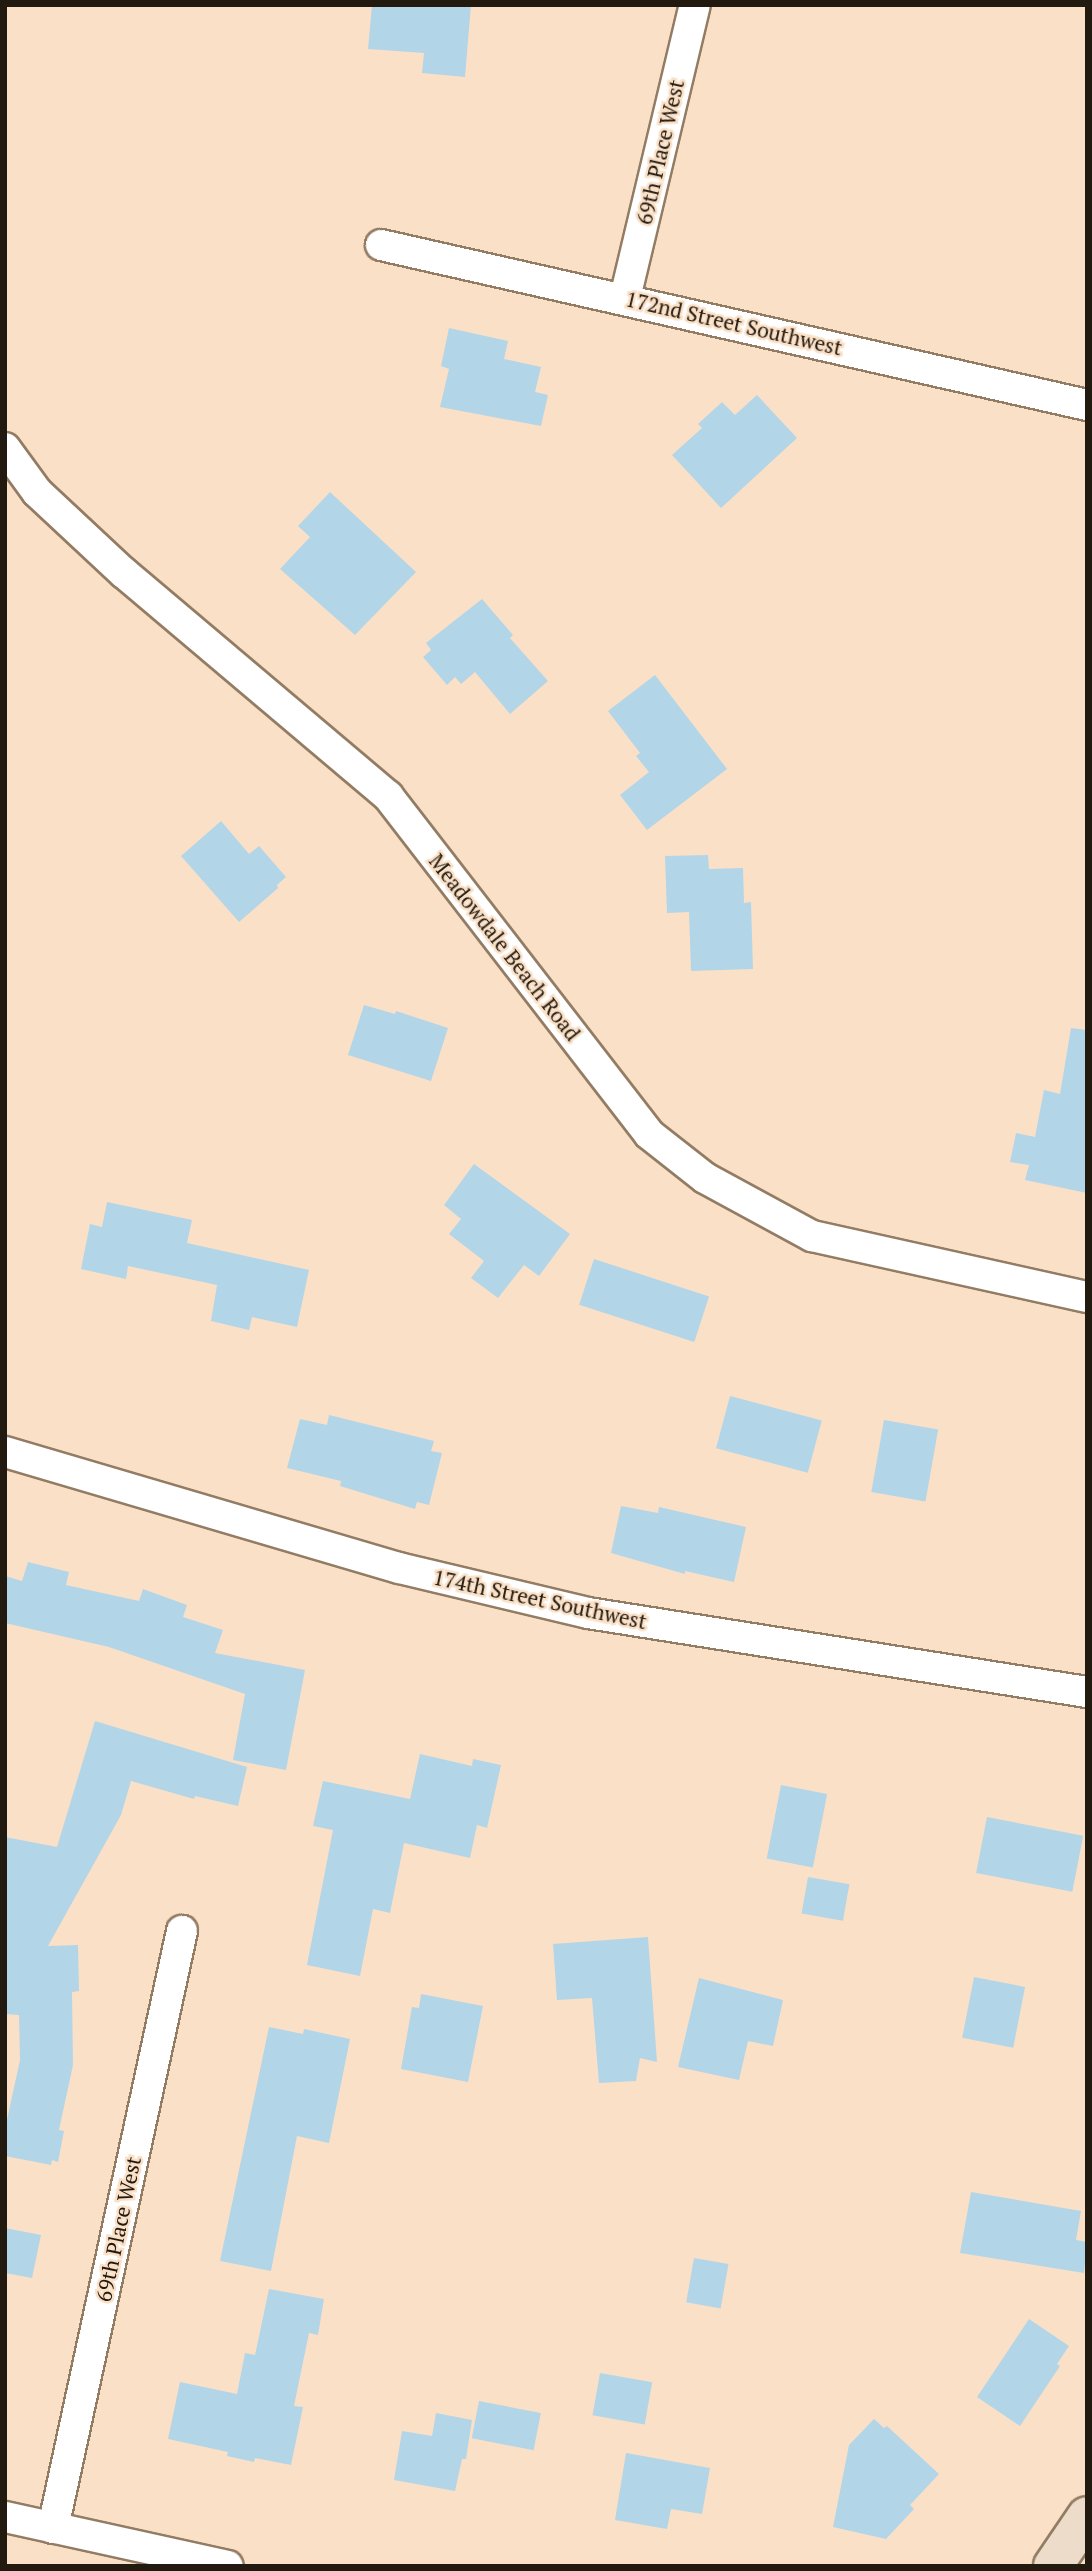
<!DOCTYPE html>
<style>
body{margin:0}
#map{position:relative;width:1092px;height:2571px;overflow:hidden;background:#fae0c7;font-family:"PT Serif",serif}
div>[style]{position:absolute}
.building>*{inset:0;background:#b3d5e8;transform-origin:0 0}
.roads{filter:drop-shadow(2px 0 #937c64) drop-shadow(-2px 0 #937c64) drop-shadow(0 2px #937c64) drop-shadow(0 -2px #937c64)}
.minor>*{height:30px;margin:-15px;padding:0 15px;transform-origin:15px;border-radius:15px;background:#fff}
.secondary>*{height:38px;margin:-19px;padding:0 19px;transform-origin:19px;border-radius:19px;background:#eddcca}
span{translate:-50% -50%;white-space:nowrap;text-align:center;line-height:1.15;-webkit-text-stroke:5px #fae0c7;paint-order:stroke}
.street-label{font-size:21px;color:#22190f}
.frame{position:absolute;inset:0;border:7px solid #22190f;pointer-events:none}
</style>
<div id="map">
<div class="building">
<i style="clip-path:polygon(372px 5px,471px 5px,465px 77px,422px 73px,424px 53px,368px 49px)"></i>
<i style="clip-path:polygon(449px 328px,508px 341px,504px 359px,541px 367px,535px 392px,548px 395px,541px 426px,440px 407px,449px 369px,441px 366px)"></i>
<i style="clip-path:polygon(757px 395px,797px 438px,721px 508px,672px 455px,702px 428px,698px 424px,722px 402px,735px 415px)"></i>
<i style="clip-path:polygon(330px 492px,416px 572px,355px 635px,280px 569px,310px 537px,298px 526px)"></i>
<i style="clip-path:polygon(482px 599px,513px 635px,510px 638px,548px 681px,510px 714px,475px 672px,461px 684px,455px 677px,447px 685px,423px 657px,431px 650px,426px 643px)"></i>
<i style="clip-path:polygon(655px 675px,727px 769px,647px 830px,620px 795px,649px 772px,636px 756px,640px 753px,608px 711px)"></i>
<i style="clip-path:polygon(221px 821px,249px 854px,259px 846px,286px 877px,277px 885px,278px 888px,239px 922px,181px 856px)"></i>
<i style="clip-path:polygon(708px 855px,709px 869px,743px 868px,744px 903px,751px 902px,753px 969px,691px 971px,689px 912px,667px 913px,665px 856px)"></i>
<i style="clip-path:polygon(364px 1005px,395px 1014px,396px 1011px,448px 1028px,431px 1081px,348px 1055px)"></i>
<i style="clip-path:polygon(1071px 1028px,1087px 1030px,1087px 1193px,1025px 1180px,1029px 1165px,1010px 1162px,1016px 1133px,1035px 1137px,1044px 1090px,1060px 1094px)"></i>
<i style="clip-path:polygon(474px 1164px,570px 1234px,539px 1276px,524px 1265px,498px 1298px,471px 1278px,484px 1261px,449px 1234px,461px 1219px,444px 1205px)"></i>
<i style="clip-path:polygon(107px 1202px,192px 1220px,187px 1243px,309px 1270px,297px 1327px,252px 1317px,249px 1330px,211px 1321px,217px 1285px,128px 1266px,126px 1279px,81px 1269px,90px 1224px,102px 1227px)"></i>
<i style="left:594px;top:1259px;width:121px;height:48px;rotate:18deg"></i>
<i style="left:730px;top:1396px;width:95px;height:54px;rotate:15deg"></i>
<i style="clip-path:polygon(329px 1415px,434px 1441px,431px 1451px,442px 1453px,429px 1505px,417px 1502px,415px 1509px,340px 1486px,341px 1481px,287px 1468px,300px 1419px,327px 1425px)"></i>
<i style="left:884px;top:1420px;width:55px;height:73px;rotate:10deg"></i>
<i style="clip-path:polygon(621px 1506px,658px 1513px,659px 1507px,746px 1527px,734px 1582px,685px 1571px,685px 1574px,611px 1553px)"></i>
<i style="clip-path:polygon(28px 1562px,69px 1572px,66px 1585px,139px 1601px,143px 1589px,187px 1605px,183px 1617px,223px 1630px,215px 1653px,305px 1670px,286px 1770px,233px 1760px,245px 1694px,109px 1647px,5px 1623px,5px 1576px,22px 1581px)"></i>
<i style="clip-path:polygon(95px 1721px,247px 1767px,238px 1806px,195px 1796px,194px 1799px,131px 1781px,121px 1815px,48px 1946px,78px 1945px,79px 1991px,72px 1992px,73px 2065px,59px 2130px,64px 2131px,58px 2162px,52px 2160px,51px 2165px,5px 2156px,5px 2129px,20px 2060px,19px 2015px,5px 2014px,5px 1837px,57px 1847px)"></i>
<i style="clip-path:polygon(420px 1754px,472px 1766px,473px 1759px,501px 1765px,487px 1828px,477px 1825px,470px 1858px,404px 1843px,390px 1913px,373px 1909px,360px 1976px,307px 1965px,333px 1830px,313px 1826px,323px 1781px,410px 1799px)"></i>
<i style="left:781px;top:1785px;width:47px;height:75px;rotate:11deg"></i>
<i style="left:987px;top:1817px;width:98px;height:57px;rotate:11deg"></i>
<i style="left:808px;top:1877px;width:42px;height:37px;rotate:10deg"></i>
<i style="clip-path:polygon(648px 1937px,657px 2062px,640px 2058px,636px 2081px,599px 2083px,592px 1998px,557px 2000px,553px 1944px)"></i>
<i style="left:974px;top:1977px;width:52px;height:62px;rotate:11deg"></i>
<i style="clip-path:polygon(699px 1978px,783px 2000px,773px 2046px,748px 2041px,739px 2080px,678px 2067px)"></i>
<i style="clip-path:polygon(421px 1994px,483px 2006px,468px 2082px,401px 2069px,412px 2007px,419px 2008px)"></i>
<i style="clip-path:polygon(269px 2027px,303px 2034px,304px 2029px,350px 2039px,329px 2143px,297px 2136px,271px 2271px,220px 2261px)"></i>
<i style="clip-path:polygon(971px 2192px,1081px 2211px,1076px 2240px,1087px 2242px,1084px 2273px,960px 2253px)"></i>
<i style="clip-path:polygon(5px 2228px,41px 2235px,32px 2278px,5px 2273px)"></i>
<i style="left:694px;top:2258px;width:35px;height:45px;rotate:10deg"></i>
<i style="clip-path:polygon(269px 2289px,324px 2299px,318px 2335px,309px 2333px,294px 2406px,303px 2407px,291px 2465px,255px 2458px,254px 2462px,227px 2456px,228px 2452px,168px 2439px,180px 2382px,237px 2394px,245px 2353px,255px 2355px)"></i>
<i style="clip-path:polygon(1029px 2319px,1069px 2346px,1057px 2364px,1060px 2366px,1020px 2426px,977px 2397px)"></i>
<i style="left:600px;top:2373px;width:53px;height:43px;rotate:10deg"></i>
<i style="left:479px;top:2401px;width:63px;height:38px;rotate:11deg"></i>
<i style="clip-path:polygon(436px 2413px,472px 2420px,466px 2459px,462px 2459px,455px 2491px,394px 2480px,402px 2431px,432px 2436px)"></i>
<i style="clip-path:polygon(874px 2419px,884px 2428px,887px 2426px,939px 2474px,910px 2505px,914px 2509px,886px 2539px,833px 2527px,849px 2445px)"></i>
<i style="clip-path:polygon(626px 2453px,710px 2468px,702px 2514px,671px 2509px,667px 2529px,615px 2520px)"></i>
</div>
<div class="roads">
<div class="minor">
<i style="left:381px;top:245px;width:724px;rotate:12.77deg"></i>
<i style="left:625px;top:298px;width:301px;rotate:-76.6deg"></i>
<i style="left:5px;top:448px;width:54px;rotate:54deg"></i>
<i style="left:37px;top:492px;width:119px;rotate:43deg"></i>
<i style="left:124px;top:573px;width:346px;rotate:40.2deg"></i>
<i style="left:388px;top:796px;width:427px;rotate:52.3deg"></i>
<i style="left:649px;top:1134px;width:71px;rotate:38.2deg"></i>
<i style="left:705px;top:1178px;width:122px;rotate:28.5deg"></i>
<i style="left:812px;top:1236px;width:282px;rotate:12.5deg"></i>
<i style="left:5px;top:1452px;width:411px;rotate:16.4deg"></i>
<i style="left:399px;top:1568px;width:194px;rotate:13.4deg"></i>
<i style="left:588px;top:1613px;width:505px;rotate:9deg"></i>
<i style="left:5px;top:2517px;width:228px;rotate:12.4deg"></i>
<i style="left:53px;top:2528px;width:611px;rotate:-77.81deg"></i>
</div>
<div class="secondary">
<i style="left:1053px;top:2566px;width:60px;rotate:-55.8deg"></i>
</div>
</div>
<div class="street-label">
<span style="left:660px;top:152px;rotate:-77deg">69th Place West</span>
<span style="left:734px;top:323px;rotate:13deg">172nd Street Southwest</span>
<span style="left:505px;top:947px;rotate:52deg">Meadowdale Beach Road</span>
<span style="left:540px;top:1599px;rotate:12deg">174th Street Southwest</span>
<span style="left:118px;top:2229px;rotate:-78deg">69th Place West</span>
</div>
<div class="frame"></div>
</div>
